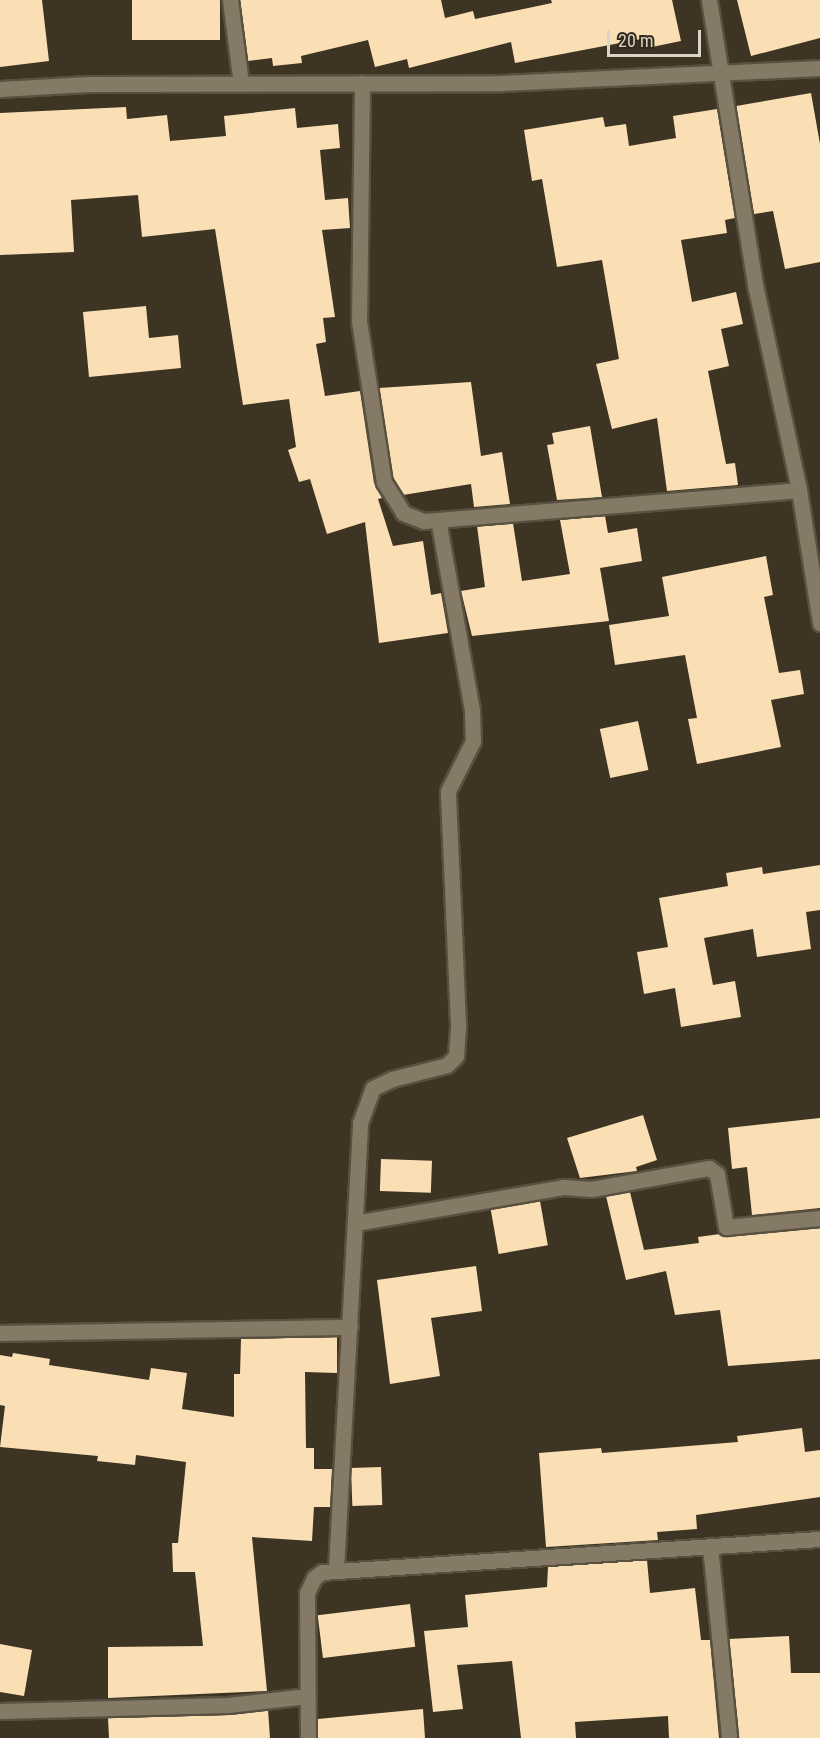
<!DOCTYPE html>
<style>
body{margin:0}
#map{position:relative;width:820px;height:1738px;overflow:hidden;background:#3e3423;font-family:"Roboto Condensed",sans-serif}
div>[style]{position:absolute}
.building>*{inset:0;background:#fadfb4;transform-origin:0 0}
.roads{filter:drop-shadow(2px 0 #585040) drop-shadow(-2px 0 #585040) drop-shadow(0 2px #585040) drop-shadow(0 -2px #585040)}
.street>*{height:15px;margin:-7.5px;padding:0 7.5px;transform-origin:7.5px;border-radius:7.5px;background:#857a66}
span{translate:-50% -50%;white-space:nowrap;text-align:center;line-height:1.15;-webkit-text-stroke:6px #332a19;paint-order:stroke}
.scale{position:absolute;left:607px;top:30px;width:94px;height:27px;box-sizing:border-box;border:3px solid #dad4c9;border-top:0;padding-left:8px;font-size:18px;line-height:21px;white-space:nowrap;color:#dad4c9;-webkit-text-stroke:4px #332a19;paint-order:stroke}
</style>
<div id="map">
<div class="building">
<i style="clip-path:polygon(0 0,42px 0,49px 61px,0 67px)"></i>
<i style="left:132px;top:0;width:88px;height:40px"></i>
<i style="clip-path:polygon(240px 0,441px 0,445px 18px,473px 11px,475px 19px,552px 3px,551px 0,672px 0,681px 41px,642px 49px,641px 39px,515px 63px,511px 42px,409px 68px,407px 59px,375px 67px,368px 40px,301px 56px,302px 63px,273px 66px,272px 58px,248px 61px)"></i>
<i style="clip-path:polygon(737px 0,820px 0,820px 38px,751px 56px)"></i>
<i style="clip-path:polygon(811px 93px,820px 144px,820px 262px,785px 269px,773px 211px,754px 214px,736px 106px)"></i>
<i style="clip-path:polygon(126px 107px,127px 119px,167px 115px,170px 141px,226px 136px,224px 116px,295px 108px,297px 128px,338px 124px,340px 148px,320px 150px,325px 200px,348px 198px,350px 228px,322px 230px,335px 317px,323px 318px,326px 342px,316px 344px,325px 396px,360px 391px,374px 483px,382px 498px,378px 499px,393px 546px,423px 541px,431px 595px,441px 593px,448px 633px,379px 643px,365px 522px,327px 534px,310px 479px,299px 482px,288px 450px,296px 447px,289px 399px,243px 405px,215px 229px,142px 237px,138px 195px,71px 200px,74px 252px,0 255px,0 113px)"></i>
<i style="clip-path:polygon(717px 109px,735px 218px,725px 220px,727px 233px,681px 240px,692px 302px,736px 292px,743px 324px,721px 329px,729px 366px,708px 371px,726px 464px,735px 463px,738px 485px,667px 491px,657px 418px,612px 429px,596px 364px,619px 359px,602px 260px,557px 267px,542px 179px,532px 181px,524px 130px,603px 117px,605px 127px,626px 124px,629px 146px,676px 138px,673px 116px)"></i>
<i style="clip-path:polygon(146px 306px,149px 338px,178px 335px,181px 368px,89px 377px,83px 312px)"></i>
<i style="clip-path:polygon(471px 382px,481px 456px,502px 452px,510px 504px,474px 507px,471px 484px,403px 495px,393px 479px,379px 388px)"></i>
<i style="clip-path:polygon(590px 426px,602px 497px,557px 500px,547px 445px,554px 444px,552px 433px)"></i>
<i style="clip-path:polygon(605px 516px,608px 533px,637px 528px,642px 561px,600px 568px,609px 621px,472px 636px,461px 591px,485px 587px,477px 526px,513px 523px,522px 581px,570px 574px,560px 520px)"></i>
<i style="clip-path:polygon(766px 556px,773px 595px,764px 597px,779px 673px,800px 670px,804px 694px,771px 700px,781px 747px,697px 764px,688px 719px,697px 718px,685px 655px,615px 665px,609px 625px,669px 616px,662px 577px)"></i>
<i style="left:638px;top:721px;width:50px;height:39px;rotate:78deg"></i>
<i style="clip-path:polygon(820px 865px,820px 910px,806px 912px,811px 949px,757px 957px,753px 929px,704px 938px,713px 985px,735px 981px,741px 1017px,681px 1027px,675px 988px,644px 994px,637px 952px,668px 947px,659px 898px,728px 886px,726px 873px,762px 867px,763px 874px)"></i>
<i style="clip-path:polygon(643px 1115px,657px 1160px,636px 1167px,637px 1171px,580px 1178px,567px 1138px)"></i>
<i style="clip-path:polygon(820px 1118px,820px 1208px,752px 1215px,747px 1167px,732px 1169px,728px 1128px)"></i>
<i style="left:381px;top:1159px;width:51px;height:32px;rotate:2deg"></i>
<i style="clip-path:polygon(630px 1192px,644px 1250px,699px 1243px,698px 1237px,720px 1234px,820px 1228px,820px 1359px,728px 1366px,720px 1310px,675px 1315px,666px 1271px,626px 1280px,606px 1196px)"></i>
<i style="left:540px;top:1201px;width:45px;height:50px;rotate:80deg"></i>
<i style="clip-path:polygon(476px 1266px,482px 1311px,431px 1318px,440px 1376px,390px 1384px,377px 1280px)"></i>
<i style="clip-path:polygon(337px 1337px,337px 1373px,305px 1372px,306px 1448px,314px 1448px,314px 1469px,332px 1469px,330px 1507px,314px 1507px,312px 1541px,252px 1537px,267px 1691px,108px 1698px,108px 1647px,203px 1646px,195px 1572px,173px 1572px,172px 1543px,178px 1543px,186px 1462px,136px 1455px,135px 1465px,97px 1461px,98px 1456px,0 1447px,5px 1406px,0 1405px,0 1355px,12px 1357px,13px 1353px,50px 1359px,49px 1365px,149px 1380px,151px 1368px,187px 1373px,182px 1409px,234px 1417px,234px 1374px,240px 1374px,241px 1339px)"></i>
<i style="clip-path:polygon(802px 1428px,805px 1452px,820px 1450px,820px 1497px,696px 1515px,697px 1529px,657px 1532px,658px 1540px,546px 1547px,539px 1453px,601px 1448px,602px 1453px,738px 1442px,737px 1436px)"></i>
<i style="left:381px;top:1467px;width:38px;height:30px;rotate:88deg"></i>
<i style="clip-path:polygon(647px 1560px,650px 1593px,695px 1588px,701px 1640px,710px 1640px,719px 1738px,669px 1738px,668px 1716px,575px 1722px,576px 1738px,521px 1738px,512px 1661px,457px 1665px,463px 1709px,433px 1712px,424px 1631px,468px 1627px,465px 1595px,547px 1587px,548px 1567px)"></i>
<i style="left:410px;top:1604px;width:43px;height:93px;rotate:83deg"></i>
<i style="clip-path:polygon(789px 1636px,791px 1673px,820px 1673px,820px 1738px,739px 1738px,729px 1639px)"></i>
<i style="clip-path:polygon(0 1644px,32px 1650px,24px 1696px,0 1692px)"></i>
<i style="clip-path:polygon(423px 1709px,425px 1738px,318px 1738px,318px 1719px)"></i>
<i style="clip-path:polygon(268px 1710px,270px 1738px,109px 1738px,108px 1718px)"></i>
</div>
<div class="roads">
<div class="street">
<i style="left:230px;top:0;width:84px;rotate:82.5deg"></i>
<i style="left:709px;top:0;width:293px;rotate:80.8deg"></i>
<i style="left:756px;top:289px;width:206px;rotate:77.9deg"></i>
<i style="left:799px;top:490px;width:135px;rotate:81deg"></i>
<i style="left:362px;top:83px;width:238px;rotate:90.7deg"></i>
<i style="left:359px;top:321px;width:163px;rotate:81.2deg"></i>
<i style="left:384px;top:482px;width:36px;rotate:58deg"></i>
<i style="left:403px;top:513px;width:22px;rotate:21deg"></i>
<i style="left:424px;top:521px;width:376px;rotate:-4.7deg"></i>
<i style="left:0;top:89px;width:89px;rotate:-3.2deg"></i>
<i style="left:89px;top:84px;width:413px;rotate:-0.1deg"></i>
<i style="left:502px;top:83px;width:318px;rotate:-2.7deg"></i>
<i style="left:355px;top:1223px;width:211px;rotate:-9.8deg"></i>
<i style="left:563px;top:1187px;width:28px;rotate:4deg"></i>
<i style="left:591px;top:1189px;width:120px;rotate:-10.1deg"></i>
<i style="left:709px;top:1168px;width:10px;rotate:37deg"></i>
<i style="left:717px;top:1174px;width:54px;rotate:80.4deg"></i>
<i style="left:726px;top:1227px;width:94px;rotate:-5.5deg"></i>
<i style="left:0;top:1333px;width:350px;rotate:-1deg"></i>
<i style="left:710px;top:1546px;width:193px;rotate:84.3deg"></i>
<i style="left:336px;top:1569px;width:447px;rotate:-86.9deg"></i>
<i style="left:360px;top:1123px;width:37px;rotate:-70deg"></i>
<i style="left:373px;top:1088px;width:21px;rotate:-25deg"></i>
<i style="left:392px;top:1079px;width:57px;rotate:-14.3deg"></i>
<i style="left:447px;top:1065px;width:13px;rotate:-45deg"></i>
<i style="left:456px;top:1056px;width:32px;rotate:-86deg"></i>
<i style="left:458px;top:1024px;width:233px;rotate:-92.5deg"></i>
<i style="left:448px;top:791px;width:56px;rotate:-63.4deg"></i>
<i style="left:473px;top:741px;width:31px;rotate:-92deg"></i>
<i style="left:472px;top:710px;width:193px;rotate:-100.1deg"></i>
<i style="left:0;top:1711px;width:228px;rotate:-1.5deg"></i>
<i style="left:228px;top:1705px;width:80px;rotate:-6.5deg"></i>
<i style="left:308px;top:1738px;width:145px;rotate:-90.4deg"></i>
<i style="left:307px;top:1593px;width:17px;rotate:-65deg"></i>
<i style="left:314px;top:1578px;width:10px;rotate:-37deg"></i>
<i style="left:322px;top:1572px;width:499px;rotate:-3.8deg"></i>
</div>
</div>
<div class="scale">20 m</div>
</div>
